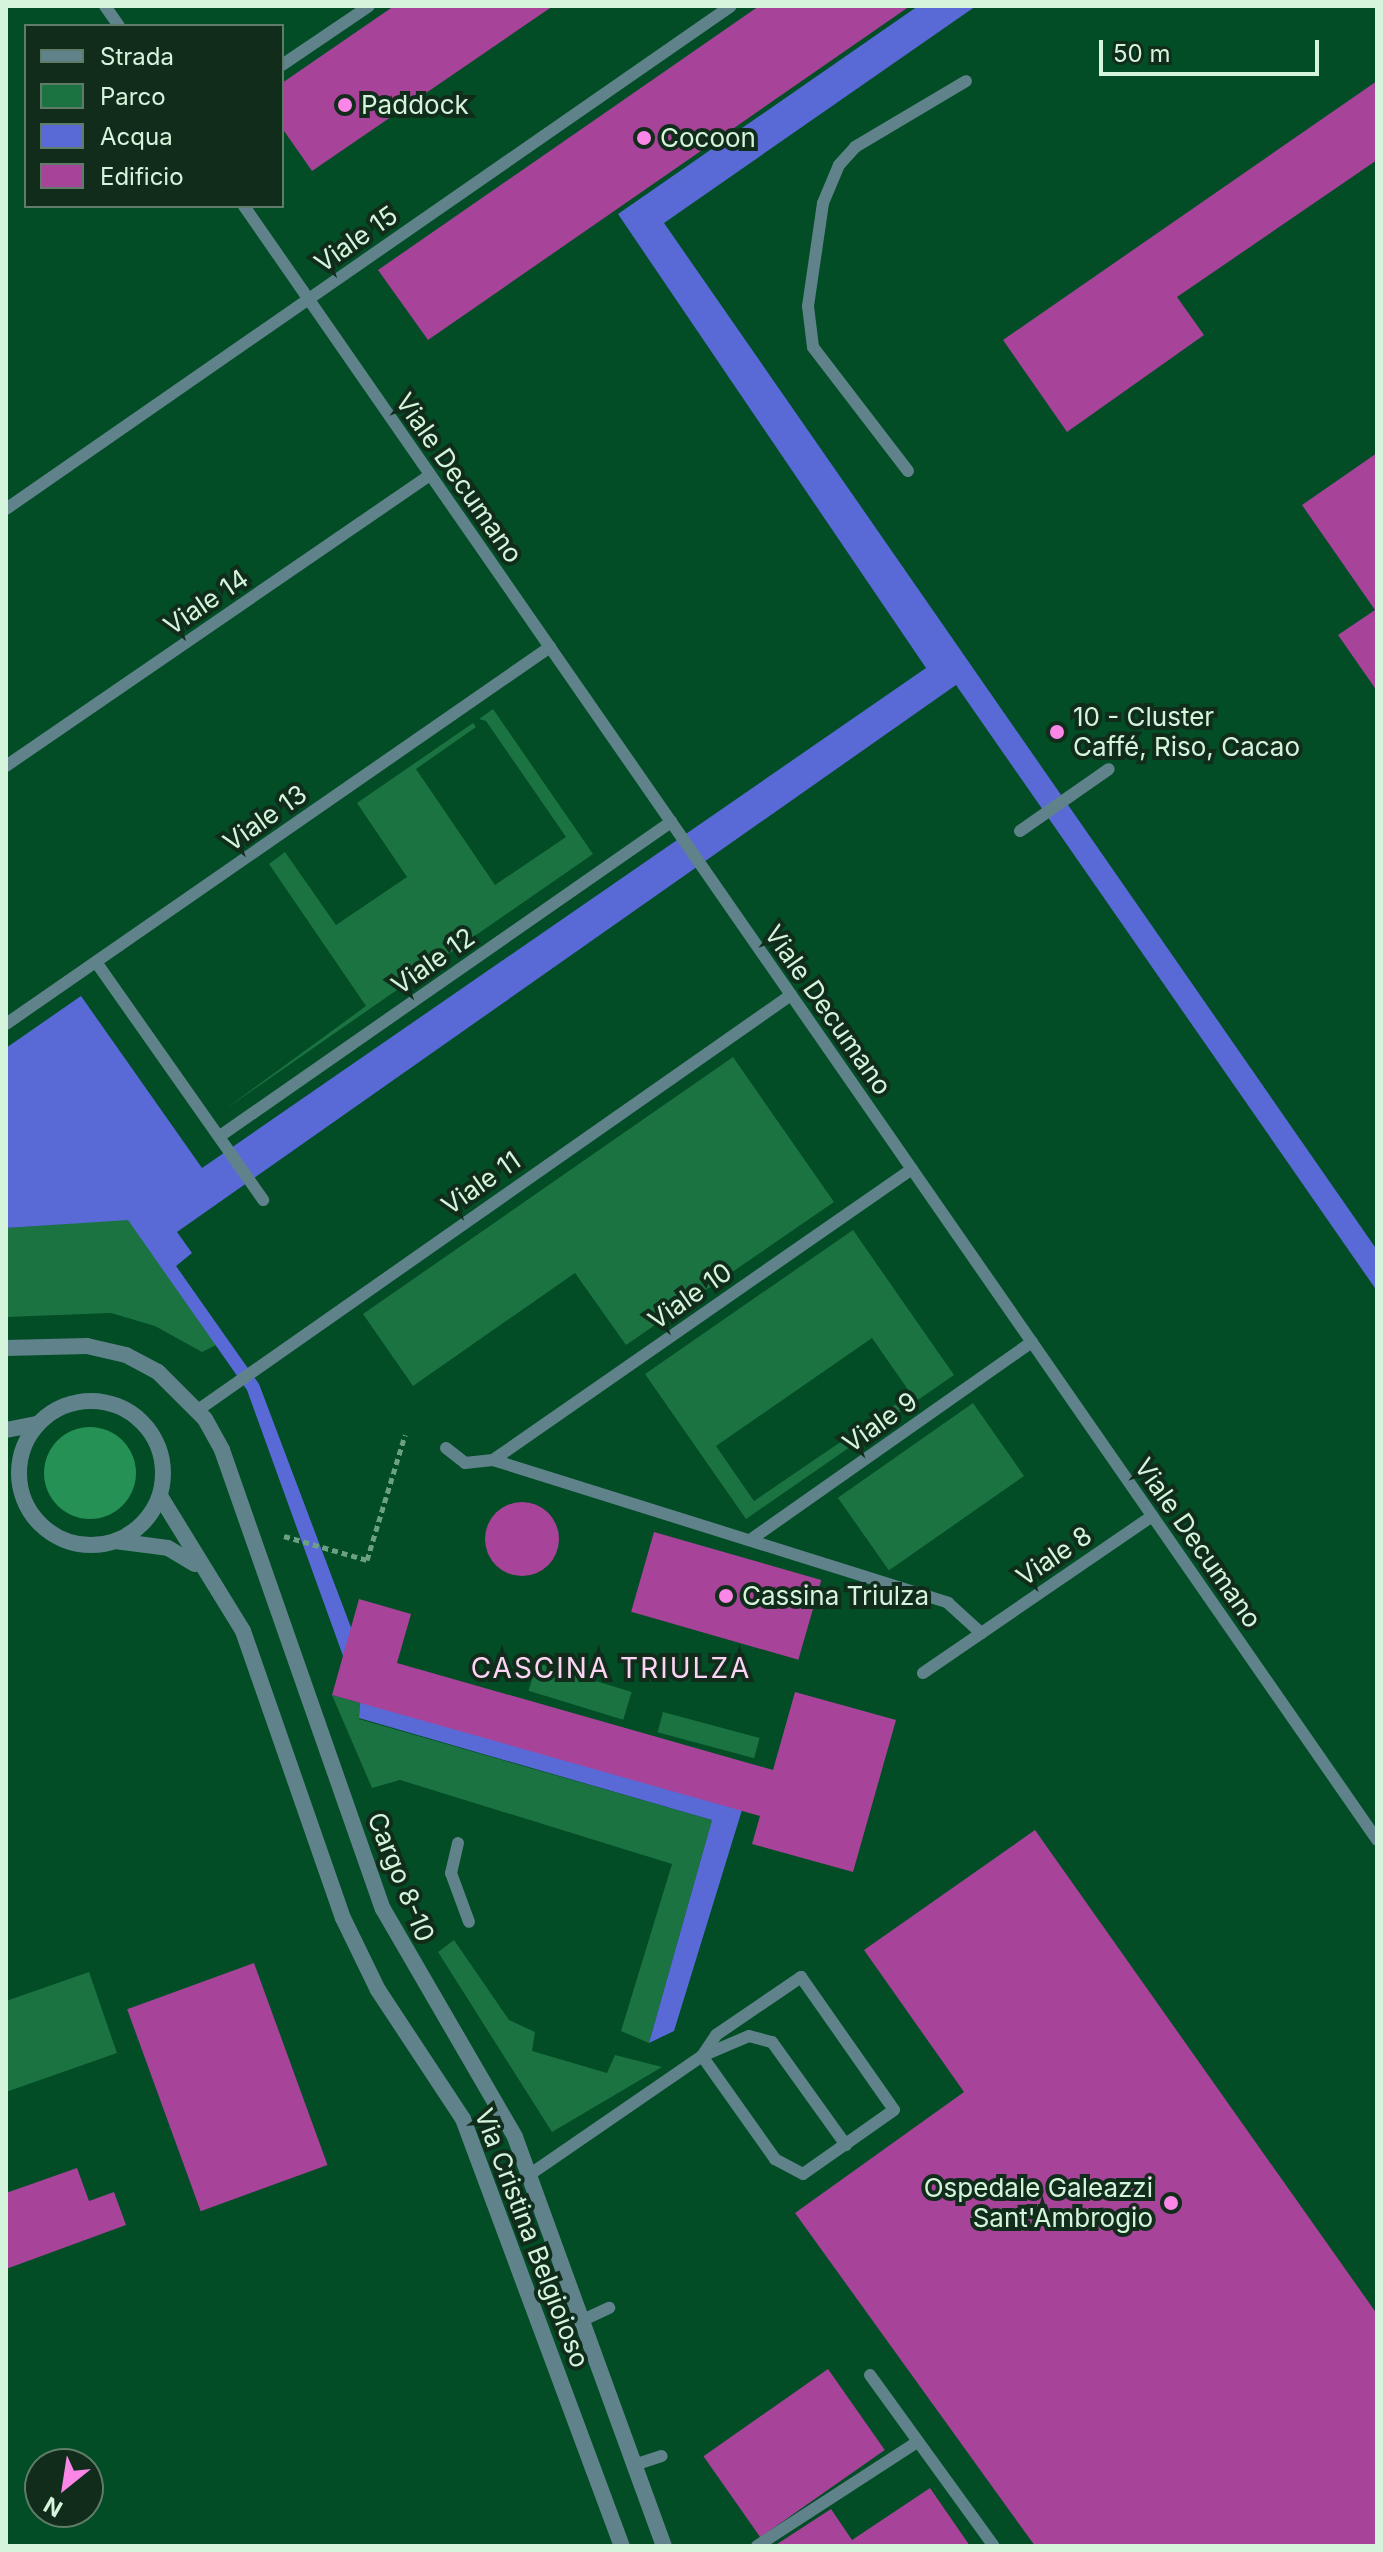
<!DOCTYPE html>
<meta charset="utf-8">
<style>
body{margin:0}
#map{position:relative;width:1383px;height:2552px;overflow:hidden;background:#024c26;font-family:Inter,sans-serif}
div>[style]{position:absolute}
.green>*{inset:0;background:#1a7341;transform-origin:0 0}
.forest>*{inset:0;background:#259154}
.round{border-radius:50%}
.water>*{inset:0;background:#596ad7}
.building>*{inset:0;background:#a74399;transform-origin:0 0}
.path>*{height:5px;margin-top:-2.5px;transform-origin:0;background:repeating-linear-gradient(90deg,#6ca082 0 6px,transparent 0 10px)}
.service>*{height:12px;margin:-6px;padding:0 6px;transform-origin:6px;border-radius:6px;background:#60838b}
.minor>*{height:16px;margin:-8px;padding:0 8px;transform-origin:8px;border-radius:8px;background:#60838b}
.tertiary>*{height:16px;margin:-8px;padding:0 8px;transform-origin:8px;border-radius:8px;background:#60838b}
.tertiary>.ring{margin:-8px;padding:0;box-sizing:content-box;background:none;border:16px solid #60838b;border-radius:50%}
.dots>*{width:22px;height:22px;translate:-50% -50%;box-sizing:border-box;border:4px solid #112c1b;border-radius:50%}
span{translate:-50% -50%;white-space:nowrap;text-align:center;line-height:1.15;-webkit-text-stroke:8px #112c1b;paint-order:stroke}
.poi-label{font-size:26px;color:#d4f4dc}
.left{translate:0 -50%;text-align:left}
.right{translate:-100% -50%;text-align:right}
.street-label{font-size:26px;color:#d4f4dc}
.neighbourhood-label{font-size:28px;color:#fdd5f4;letter-spacing:2px}
.frame{position:absolute;inset:0;border:8px solid #d4f4dc;pointer-events:none}
.legend{position:absolute;left:24px;top:24px;width:260px;height:184px;box-sizing:border-box;background:#112c1b;border:2px solid #5f7c68;margin:0;padding:10px 14px;list-style:none;font-size:24px;color:#d4f4dc}
.legend li{display:flex;align-items:center;gap:16px;height:40px}
.legend b{width:40px;border:2px solid #5f7c68}
.north{position:absolute;left:24px;top:2448px;width:80px;height:80px;box-sizing:border-box;background:#112c1b;border:2px solid #5f7c68;border-radius:50%;rotate:210deg;font-size:22px;font-weight:700;line-height:32px;text-align:center;color:#d4f4dc}
.north::after{content:'';display:block;margin:auto;width:28px;height:36px;background:#fa87e7;clip-path:polygon(50% 0,100% 100%,50% 72%,0 100%)}
.scale{position:absolute;left:1099px;top:40px;width:220px;height:36px;box-sizing:border-box;border:4px solid #d4f4dc;border-top:0;padding-left:10px;font-size:24px;line-height:28px;white-space:nowrap;color:#d4f4dc;-webkit-text-stroke:6px #112c1b;paint-order:stroke}
</style>
<div id="map">
<div class="green">
<i style="clip-path:polygon(493px 709px,593px 854px,224px 1110px,366px 1006px,269px 864px,285px 852px,336px 925px,407px 877px,357px 803px,473px 723px,476px 727px,416px 769px,495px 885px,566px 837px,486px 721px,479px 719px)"></i>
<i style="clip-path:polygon(733px 1057px,834px 1202px,626px 1345px,575px 1273px,413px 1386px,363px 1314px)"></i>
<i style="clip-path:polygon(128px 1219px,216px 1345px,202px 1352px,155px 1326px,111px 1313px,6px 1317px,6px 1228px)"></i>
<i style="clip-path:polygon(evenodd,853px 1230px,954px 1375px,746px 1519px,645px 1374px,853px 1230px,872px 1338px,911px 1394px,754px 1501px,716px 1446px,872px 1338px)"></i>
<i style="left:973px;top:1403px;width:89px;height:165px;rotate:55deg"></i>
<i style="left:537px;top:1663px;width:99px;height:29px;rotate:17deg"></i>
<i style="clip-path:polygon(332px 1695px,360px 1703px,359px 1719px,712px 1820px,649px 2043px,621px 2031px,672px 1864px,400px 1780px,372px 1788px)"></i>
<i style="left:663px;top:1712px;width:100px;height:21px;rotate:15deg"></i>
<i style="clip-path:polygon(454px 1940px,509px 2020px,535px 2032px,532px 2051px,607px 2073px,615px 2055px,662px 2067px,552px 2132px,438px 1952px)"></i>
<i style="clip-path:polygon(89px 1972px,117px 2053px,6px 2092px,6px 2001px)"></i>
</div>
<div class="forest">
<i class="round" style="left:44px;top:1427px;width:92px;height:92px"></i>
</div>
<div class="water">
<i style="clip-path:polygon(918px 6px,976px 6px,664px 223px,1377px 1250px,1377px 1291px,956px 685px,177px 1232px,192px 1253px,176px 1266px,259px 1384px,381px 1707px,742px 1810px,674px 2031px,649px 2043px,712px 1820px,359px 1718px,360px 1703px,247px 1390px,128px 1220px,6px 1228px,6px 1048px,81px 996px,202px 1168px,926px 668px,618px 214px)"></i>
</div>
<div class="building">
<i style="clip-path:polygon(394px 6px,553px 6px,312px 171px,282px 128px,282px 83px)"></i>
<i style="clip-path:polygon(759px 6px,910px 6px,428px 340px,378px 270px)"></i>
<i style="clip-path:polygon(1377px 81px,1377px 160px,1177px 297px,1204px 335px,1067px 432px,1003px 340px)"></i>
<i style="clip-path:polygon(1377px 453px,1377px 691px,1338px 635px,1375px 610px,1302px 505px)"></i>
<i class="round" style="left:485px;top:1502px;width:74px;height:74px"></i>
<i style="left:654px;top:1532px;width:174px;height:83px;rotate:16deg"></i>
<i style="clip-path:polygon(359px 1599px,411px 1614px,397px 1663px,773px 1770px,795px 1692px,896px 1720px,853px 1872px,752px 1844px,760px 1816px,332px 1695px)"></i>
<i style="clip-path:polygon(1035px 1830px,1377px 2314px,1377px 2546px,1035px 2546px,795px 2213px,964px 2092px,864px 1950px)"></i>
<i style="left:254px;top:1963px;width:215px;height:135px;rotate:70deg"></i>
<i style="clip-path:polygon(77px 2168px,89px 2201px,114px 2192px,126px 2225px,6px 2269px,6px 2193px)"></i>
<i style="left:828px;top:2369px;width:99px;height:152px;rotate:55deg"></i>
<i style="clip-path:polygon(930px 2488px,970px 2546px,774px 2546px,831px 2509px,852px 2540px)"></i>
</div>
<div class="path">
<i style="left:284px;top:1536px;width:86px;rotate:16.1deg"></i>
<i style="left:367px;top:1560px;width:131px;rotate:-73.1deg"></i>
</div>
<div class="service">
<i style="left:105px;top:6px;width:24px;rotate:55deg"></i>
<i style="left:282px;top:65px;width:105px;rotate:-34.1deg"></i>
<i style="left:244px;top:206px;width:1988px;rotate:55.26deg"></i>
<i style="left:908px;top:471px;width:156px;rotate:-127.5deg"></i>
<i style="left:813px;top:347px;width:41px;rotate:-97deg"></i>
<i style="left:808px;top:306px;width:104px;rotate:-81.7deg"></i>
<i style="left:823px;top:203px;width:41px;rotate:-67.2deg"></i>
<i style="left:839px;top:165px;width:24px;rotate:-48deg"></i>
<i style="left:855px;top:147px;width:129px;rotate:-30.7deg"></i>
<i style="left:6px;top:509px;width:882px;rotate:-34.75deg"></i>
<i style="left:6px;top:766px;width:514px;rotate:-34.46deg"></i>
<i style="left:1020px;top:831px;width:108px;rotate:-34.9deg"></i>
<i style="left:96px;top:962px;width:291px;rotate:54.9deg"></i>
<i style="left:6px;top:1024px;width:662px;rotate:-34.72deg"></i>
<i style="left:220px;top:1136px;width:550px;rotate:-34.85deg"></i>
<i style="left:198px;top:1410px;width:724px;rotate:-34.99deg"></i>
<i style="left:446px;top:1448px;width:24px;rotate:38deg"></i>
<i style="left:465px;top:1463px;width:28px;rotate:-6deg"></i>
<i style="left:493px;top:1460px;width:477px;rotate:17.4deg"></i>
<i style="left:948px;top:1603px;width:45px;rotate:42.3deg"></i>
<i style="left:493px;top:1460px;width:510px;rotate:-34.78deg"></i>
<i style="left:753px;top:1538px;width:341px;rotate:-35.1deg"></i>
<i style="left:923px;top:1673px;width:278px;rotate:-34.4deg"></i>
<i style="left:458px;top:1843px;width:31px;rotate:103deg"></i>
<i style="left:451px;top:1873px;width:52px;rotate:69.8deg"></i>
<i style="left:801px;top:1977px;width:162px;rotate:55deg"></i>
<i style="left:894px;top:2110px;width:111px;rotate:144.9deg"></i>
<i style="left:803px;top:2174px;width:32px;rotate:-152deg"></i>
<i style="left:775px;top:2159px;width:126px;rotate:-125.3deg"></i>
<i style="left:702px;top:2056px;width:25px;rotate:-56deg"></i>
<i style="left:716px;top:2035px;width:103px;rotate:-34.3deg"></i>
<i style="left:529px;top:2175px;width:210px;rotate:-34.5deg"></i>
<i style="left:702px;top:2056px;width:51px;rotate:-23.1deg"></i>
<i style="left:749px;top:2036px;width:24px;rotate:15deg"></i>
<i style="left:772px;top:2042px;width:127px;rotate:54.3deg"></i>
<i style="left:583px;top:2320px;width:29px;rotate:-25deg"></i>
<i style="left:870px;top:2375px;width:211px;rotate:54.1deg"></i>
<i style="left:634px;top:2465px;width:29px;rotate:-18deg"></i>
<i style="left:757px;top:2546px;width:191px;rotate:-33deg"></i>
</div>
<div class="minor">
<i style="left:6px;top:1348px;width:81px;rotate:-1.4deg"></i>
<i style="left:87px;top:1346px;width:40px;rotate:13deg"></i>
<i style="left:126px;top:1355px;width:36px;rotate:28deg"></i>
<i style="left:158px;top:1372px;width:66px;rotate:45deg"></i>
<i style="left:205px;top:1419px;width:35px;rotate:61deg"></i>
<i style="left:222px;top:1450px;width:486px;rotate:70.7deg"></i>
<i style="left:383px;top:1909px;width:263px;rotate:59.9deg"></i>
<i style="left:515px;top:2137px;width:435px;rotate:70deg"></i>
</div>
<div class="tertiary">
<i class="ring" style="left:19px;top:1401px;width:128px;height:128px"></i>
<i style="left:6px;top:1430px;width:32px;rotate:-11deg"></i>
<i style="left:160px;top:1496px;width:158px;rotate:58.4deg"></i>
<i style="left:243px;top:1631px;width:304px;rotate:70.8deg"></i>
<i style="left:343px;top:1918px;width:80px;rotate:64.1deg"></i>
<i style="left:378px;top:1990px;width:154px;rotate:56.6deg"></i>
<i style="left:463px;top:2119px;width:456px;rotate:69.6deg"></i>
<i style="left:115px;top:1541px;width:53px;rotate:7.5deg"></i>
<i style="left:168px;top:1548px;width:31px;rotate:31deg"></i>
</div>
<div class="dots">
<i style="left:345px;top:105px;background:#fa87e7"></i>
<i style="left:644px;top:138px;background:#fa87e7"></i>
<i style="left:1057px;top:732px;background:#fa87e7"></i>
<i style="left:726px;top:1596px;background:#fa87e7"></i>
<i style="left:1171px;top:2203px;background:#fa87e7"></i>
</div>
<div class="poi-label">
<span class="left" style="left:361px;top:105px">Paddock</span>
<span class="left" style="left:660px;top:138px">Cocoon</span>
<span class="left" style="left:1073px;top:732px">10 - Cluster<br>Caffé, Riso, Cacao</span>
<span class="left" style="left:742px;top:1596px">Cassina Triulza</span>
<span class="right" style="left:1153px;top:2203px">Ospedale Galeazzi<br>Sant'Ambrogio</span>
</div>
<div class="street-label">
<span style="left:356px;top:239px;rotate:-35deg">Viale 15</span>
<span style="left:459px;top:478px;rotate:55deg">Viale Decumano</span>
<span style="left:206px;top:602px;rotate:-34deg">Viale 14</span>
<span style="left:265px;top:818px;rotate:-35deg">Viale 13</span>
<span style="left:433px;top:961px;rotate:-35deg">Viale 12</span>
<span style="left:828px;top:1010px;rotate:55deg">Viale Decumano</span>
<span style="left:481px;top:1183px;rotate:-35deg">Viale 11</span>
<span style="left:690px;top:1296px;rotate:-35deg">Viale 10</span>
<span style="left:880px;top:1422px;rotate:-35deg">Viale 9</span>
<span style="left:1198px;top:1543px;rotate:55deg">Viale Decumano</span>
<span style="left:1054px;top:1556px;rotate:-34deg">Viale 8</span>
<span style="left:401px;top:1877px;rotate:68deg">Cargo 8-10</span>
<span style="left:532px;top:2238px;rotate:69deg">Via Cristina Belgioioso</span>
</div>
<div class="neighbourhood-label">
<span style="left:611px;top:1668px">CASCINA TRIULZA</span>
</div>
<div class="frame"></div>
<ul class="legend">
<li><b style="height:10px;background:#60838b"></b>Strada</li>
<li><b style="height:22px;background:#1a7341"></b>Parco</li>
<li><b style="height:22px;background:#596ad7"></b>Acqua</li>
<li><b style="height:22px;background:#a74399"></b>Edificio</li>
</ul>
<div class="north">N</div>
<div class="scale">50 m</div>
</div>
